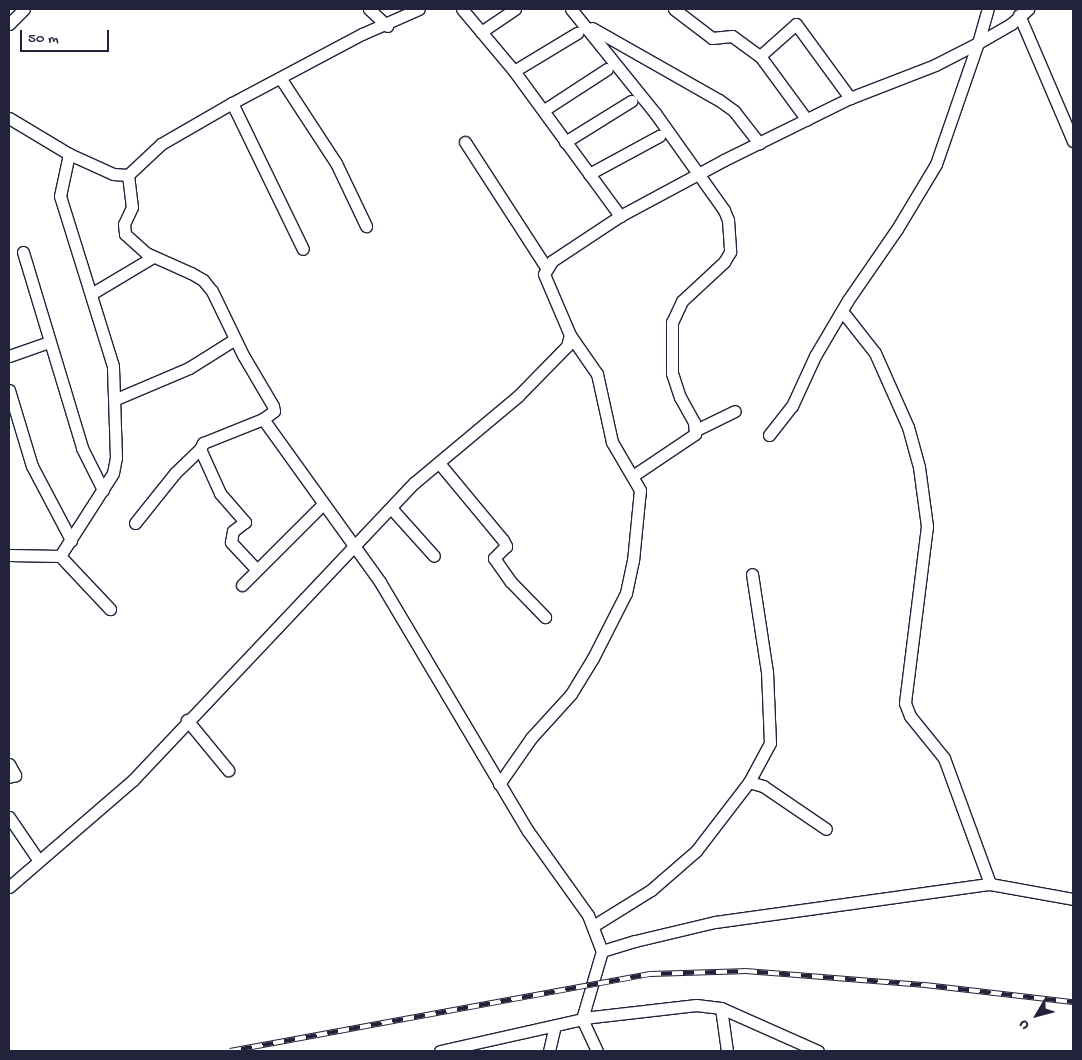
<!DOCTYPE html>
<style>
body{margin:0}
#map{position:relative;width:1082px;height:1060px;overflow:hidden;background:#fff;font-family:"Gochi Hand",sans-serif}
div>[style]{position:absolute}
.roads{filter:drop-shadow(1px 0 #22223b) drop-shadow(-1px 0 #22223b) drop-shadow(0 1px #22223b) drop-shadow(0 -1px #22223b)}
.minor>*{height:11px;margin:-5.5px;padding:0 5.5px;transform-origin:5.5px;border-radius:5.5px;background:#fff}
.rail>*{height:5.5px;margin-top:-2.75px;transform-origin:0;background:repeating-linear-gradient(90deg,#fff 0 11px,#22223b 0 22px);box-sizing:border-box;border-block:1px solid #22223b}
span{translate:-50% -50%;white-space:nowrap;text-align:center;line-height:1.15;-webkit-text-stroke:4.5px #fff;paint-order:stroke}
.frame{position:absolute;inset:0;border:10px solid #22223b;pointer-events:none}
.north{position:absolute;left:1012px;top:990px;width:50px;height:50px;-webkit-text-stroke:4px #fff;paint-order:stroke;rotate:233deg;font-size:14px;font-weight:700;line-height:20px;text-align:center;color:#22223b}
.north::after{content:'';display:block;margin:auto;width:18px;height:22px;background:#22223b;clip-path:polygon(50% 0,100% 100%,50% 72%,0 100%)}
.scale{position:absolute;left:20px;top:30px;width:89px;height:22px;box-sizing:border-box;border:2px solid #22223b;border-top:0;padding-left:6px;font-size:15px;line-height:18px;white-space:nowrap;color:#22223b;-webkit-text-stroke:4px #fff;paint-order:stroke}
</style>
<div id="map">
<div class="roads">
<div class="minor">
<i style="left:369px;top:9px;width:25px;rotate:43deg"></i>
<i style="left:462px;top:9px;width:81px;rotate:50deg"></i>
<i style="left:514px;top:71px;width:180px;rotate:53.8deg"></i>
<i style="left:571px;top:9px;width:134px;rotate:51.1deg"></i>
<i style="left:655px;top:113px;width:119px;rotate:54.6deg"></i>
<i style="left:724px;top:210px;width:11px;rotate:68deg"></i>
<i style="left:728px;top:220px;width:32px;rotate:86deg"></i>
<i style="left:730px;top:252px;width:12px;rotate:121deg"></i>
<i style="left:724px;top:262px;width:57px;rotate:137.1deg"></i>
<i style="left:682px;top:301px;width:23px;rotate:115deg"></i>
<i style="left:672px;top:322px;width:51px;rotate:90deg"></i>
<i style="left:672px;top:373px;width:25px;rotate:72deg"></i>
<i style="left:680px;top:397px;width:29px;rotate:61deg"></i>
<i style="left:694px;top:422px;width:12px;rotate:85deg"></i>
<i style="left:695px;top:434px;width:73px;rotate:146.1deg"></i>
<i style="left:674px;top:9px;width:48px;rotate:37.3deg"></i>
<i style="left:712px;top:38px;width:20px;rotate:-6deg"></i>
<i style="left:732px;top:36px;width:34px;rotate:36deg"></i>
<i style="left:760px;top:56px;width:79px;rotate:53.7deg"></i>
<i style="left:1019px;top:15px;width:137px;rotate:66.8deg"></i>
<i style="left:9px;top:24px;width:21px;rotate:-45deg"></i>
<i style="left:592px;top:28px;width:146px;rotate:29.6deg"></i>
<i style="left:719px;top:100px;width:19px;rotate:36deg"></i>
<i style="left:734px;top:111px;width:41px;rotate:52deg"></i>
<i style="left:481px;top:32px;width:41px;rotate:-34.1deg"></i>
<i style="left:760px;top:56px;width:48px;rotate:-41.6deg"></i>
<i style="left:796px;top:24px;width:92px;rotate:53.9deg"></i>
<i style="left:514px;top:71px;width:74px;rotate:-31.1deg"></i>
<i style="left:281px;top:79px;width:100px;rotate:56.8deg"></i>
<i style="left:336px;top:163px;width:70px;rotate:64.5deg"></i>
<i style="left:232px;top:103px;width:162px;rotate:64.1deg"></i>
<i style="left:544px;top:110px;width:75px;rotate:-33.1deg"></i>
<i style="left:9px;top:118px;width:70px;rotate:31deg"></i>
<i style="left:465px;top:142px;width:149px;rotate:57.1deg"></i>
<i style="left:565px;top:142px;width:78px;rotate:-31.8deg"></i>
<i style="left:589px;top:174px;width:80px;rotate:-28.5deg"></i>
<i style="left:128px;top:175px;width:32px;rotate:83deg"></i>
<i style="left:132px;top:207px;width:19px;rotate:115deg"></i>
<i style="left:124px;top:224px;width:10px;rotate:84deg"></i>
<i style="left:125px;top:234px;width:28px;rotate:42deg"></i>
<i style="left:146px;top:253px;width:49px;rotate:24deg"></i>
<i style="left:191px;top:273px;width:14px;rotate:30deg"></i>
<i style="left:203px;top:280px;width:14px;rotate:51deg"></i>
<i style="left:212px;top:291px;width:71px;rotate:64.2deg"></i>
<i style="left:243px;top:355px;width:59px;rotate:59.5deg"></i>
<i style="left:273px;top:406px;width:5px;rotate:79deg"></i>
<i style="left:274px;top:411px;width:14px;rotate:144deg"></i>
<i style="left:263px;top:419px;width:201px;rotate:54.3deg"></i>
<i style="left:380px;top:582px;width:290px;rotate:59.3deg"></i>
<i style="left:528px;top:831px;width:103px;rotate:54.5deg"></i>
<i style="left:588px;top:915px;width:39px;rotate:69deg"></i>
<i style="left:23px;top:252px;width:205px;rotate:73.2deg"></i>
<i style="left:82px;top:448px;width:47px;rotate:63.4deg"></i>
<i style="left:91px;top:294px;width:72px;rotate:-30.8deg"></i>
<i style="left:842px;top:311px;width:53px;rotate:51.8deg"></i>
<i style="left:875px;top:353px;width:81px;rotate:66deg"></i>
<i style="left:908px;top:427px;width:41px;rotate:74.6deg"></i>
<i style="left:919px;top:467px;width:60px;rotate:82.3deg"></i>
<i style="left:927px;top:526px;width:178px;rotate:97.1deg"></i>
<i style="left:905px;top:703px;width:14px;rotate:69deg"></i>
<i style="left:910px;top:716px;width:54px;rotate:51deg"></i>
<i style="left:944px;top:758px;width:134px;rotate:69.9deg"></i>
<i style="left:9px;top:356px;width:42px;rotate:-19.3deg"></i>
<i style="left:9px;top:390px;width:79px;rotate:73.2deg"></i>
<i style="left:32px;top:466px;width:84px;rotate:62.2deg"></i>
<i style="left:116px;top:399px;width:79px;rotate:-23deg"></i>
<i style="left:189px;top:368px;width:54px;rotate:-32.2deg"></i>
<i style="left:696px;top:430px;width:43px;rotate:-26deg"></i>
<i style="left:769px;top:435px;width:37px;rotate:-52deg"></i>
<i style="left:792px;top:406px;width:55px;rotate:-65.3deg"></i>
<i style="left:815px;top:356px;width:65px;rotate:-59.5deg"></i>
<i style="left:848px;top:300px;width:86px;rotate:-55.4deg"></i>
<i style="left:897px;top:229px;width:76px;rotate:-59deg"></i>
<i style="left:936px;top:164px;width:128px;rotate:-70.9deg"></i>
<i style="left:978px;top:43px;width:38px;rotate:-30deg"></i>
<i style="left:1011px;top:24px;width:23px;rotate:-41deg"></i>
<i style="left:439px;top:463px;width:100px;rotate:50.3deg"></i>
<i style="left:503px;top:540px;width:7px;rotate:63deg"></i>
<i style="left:506px;top:546px;width:17px;rotate:135deg"></i>
<i style="left:494px;top:558px;width:29px;rotate:55deg"></i>
<i style="left:511px;top:582px;width:49px;rotate:45.8deg"></i>
<i style="left:391px;top:508px;width:64px;rotate:48.1deg"></i>
<i style="left:135px;top:523px;width:64px;rotate:-51.3deg"></i>
<i style="left:175px;top:473px;width:35px;rotate:-44deg"></i>
<i style="left:9px;top:555px;width:51px;rotate:1.1deg"></i>
<i style="left:60px;top:556px;width:98px;rotate:-57.4deg"></i>
<i style="left:113px;top:473px;width:15px;rotate:-79deg"></i>
<i style="left:116px;top:458px;width:92px;rotate:-91.9deg"></i>
<i style="left:113px;top:366px;width:178px;rotate:-107.3deg"></i>
<i style="left:60px;top:196px;width:43px;rotate:-77.9deg"></i>
<i style="left:69px;top:154px;width:48px;rotate:24.4deg"></i>
<i style="left:113px;top:174px;width:15px;rotate:4deg"></i>
<i style="left:128px;top:175px;width:45px;rotate:-43.2deg"></i>
<i style="left:161px;top:144px;width:82px;rotate:-30deg"></i>
<i style="left:232px;top:103px;width:147px;rotate:-28deg"></i>
<i style="left:362px;top:34px;width:62px;rotate:-23.7deg"></i>
<i style="left:60px;top:556px;width:73px;rotate:46.7deg"></i>
<i style="left:256px;top:569px;width:37px;rotate:-133deg"></i>
<i style="left:231px;top:542px;width:11px;rotate:-80deg"></i>
<i style="left:233px;top:531px;width:15px;rotate:-37deg"></i>
<i style="left:245px;top:522px;width:38px;rotate:-131deg"></i>
<i style="left:220px;top:493px;width:48px;rotate:-114.4deg"></i>
<i style="left:200px;top:449px;width:7px;rotate:-63deg"></i>
<i style="left:203px;top:443px;width:65px;rotate:-21.8deg"></i>
<i style="left:242px;top:585px;width:115px;rotate:-45deg"></i>
<i style="left:187px;top:720px;width:65px;rotate:50.6deg"></i>
<i style="left:9px;top:764px;width:13px;rotate:61deg"></i>
<i style="left:15px;top:775px;width:6px;rotate:162deg"></i>
<i style="left:749px;top:782px;width:15px;rotate:16deg"></i>
<i style="left:763px;top:786px;width:76px;rotate:34.3deg"></i>
<i style="left:499px;top:784px;width:56px;rotate:-55.2deg"></i>
<i style="left:531px;top:738px;width:59px;rotate:-47.7deg"></i>
<i style="left:571px;top:694px;width:42px;rotate:-58.6deg"></i>
<i style="left:593px;top:658px;width:73px;rotate:-63.1deg"></i>
<i style="left:626px;top:593px;width:33px;rotate:-78deg"></i>
<i style="left:633px;top:561px;width:71px;rotate:-84.4deg"></i>
<i style="left:640px;top:490px;width:56px;rotate:-120.3deg"></i>
<i style="left:612px;top:442px;width:70px;rotate:-102.4deg"></i>
<i style="left:597px;top:374px;width:47px;rotate:-124.7deg"></i>
<i style="left:9px;top:817px;width:53px;rotate:55.7deg"></i>
<i style="left:9px;top:887px;width:164px;rotate:-40.8deg"></i>
<i style="left:133px;top:780px;width:409px;rotate:-46.6deg"></i>
<i style="left:414px;top:483px;width:136px;rotate:-39.9deg"></i>
<i style="left:518px;top:396px;width:70px;rotate:-45.6deg"></i>
<i style="left:567px;top:346px;width:11px;rotate:-75deg"></i>
<i style="left:570px;top:335px;width:66px;rotate:-113.1deg"></i>
<i style="left:544px;top:274px;width:15px;rotate:-58deg"></i>
<i style="left:552px;top:261px;width:82px;rotate:-33.5deg"></i>
<i style="left:620px;top:216px;width:118px;rotate:-28.3deg"></i>
<i style="left:724px;top:160px;width:140px;rotate:-26.2deg"></i>
<i style="left:850px;top:98px;width:91px;rotate:-21.2deg"></i>
<i style="left:935px;top:65px;width:48px;rotate:-27.1deg"></i>
<i style="left:978px;top:43px;width:35px;rotate:-74deg"></i>
<i style="left:593px;top:926px;width:68px;rotate:-31.8deg"></i>
<i style="left:651px;top:890px;width:60px;rotate:-40.9deg"></i>
<i style="left:696px;top:851px;width:87px;rotate:-52.5deg"></i>
<i style="left:749px;top:782px;width:44px;rotate:-61.7deg"></i>
<i style="left:770px;top:743px;width:71px;rotate:-92.4deg"></i>
<i style="left:767px;top:672px;width:99px;rotate:-98.7deg"></i>
<i style="left:721px;top:1008px;width:43px;rotate:82.1deg"></i>
<i style="left:440px;top:1051px;width:156px;rotate:-12.6deg"></i>
<i style="left:592px;top:1017px;width:105px;rotate:-6.6deg"></i>
<i style="left:696px;top:1005px;width:25px;rotate:7deg"></i>
<i style="left:721px;top:1008px;width:106px;rotate:23.9deg"></i>
<i style="left:549px;top:1051px;width:26px;rotate:-77deg"></i>
<i style="left:597px;top:1051px;width:35px;rotate:-115deg"></i>
<i style="left:582px;top:1019px;width:71px;rotate:-73.6deg"></i>
<i style="left:602px;top:951px;width:34px;rotate:-17deg"></i>
<i style="left:635px;top:941px;width:82px;rotate:-13.4deg"></i>
<i style="left:715px;top:922px;width:278px;rotate:-7.9deg"></i>
<i style="left:990px;top:884px;width:84px;rotate:10.2deg"></i>
</div>
</div>
<div class="rail">
<i style="left:230px;top:1051px;width:427px;rotate:-10.4deg"></i>
<i style="left:650px;top:974px;width:96px;rotate:-1.8deg"></i>
<i style="left:746px;top:971px;width:180px;rotate:4.5deg"></i>
<i style="left:925px;top:985px;width:149px;rotate:6.6deg"></i>
</div>
<div class="frame"></div>
<div class="north">U</div>
<div class="scale">50 m</div>
</div>
